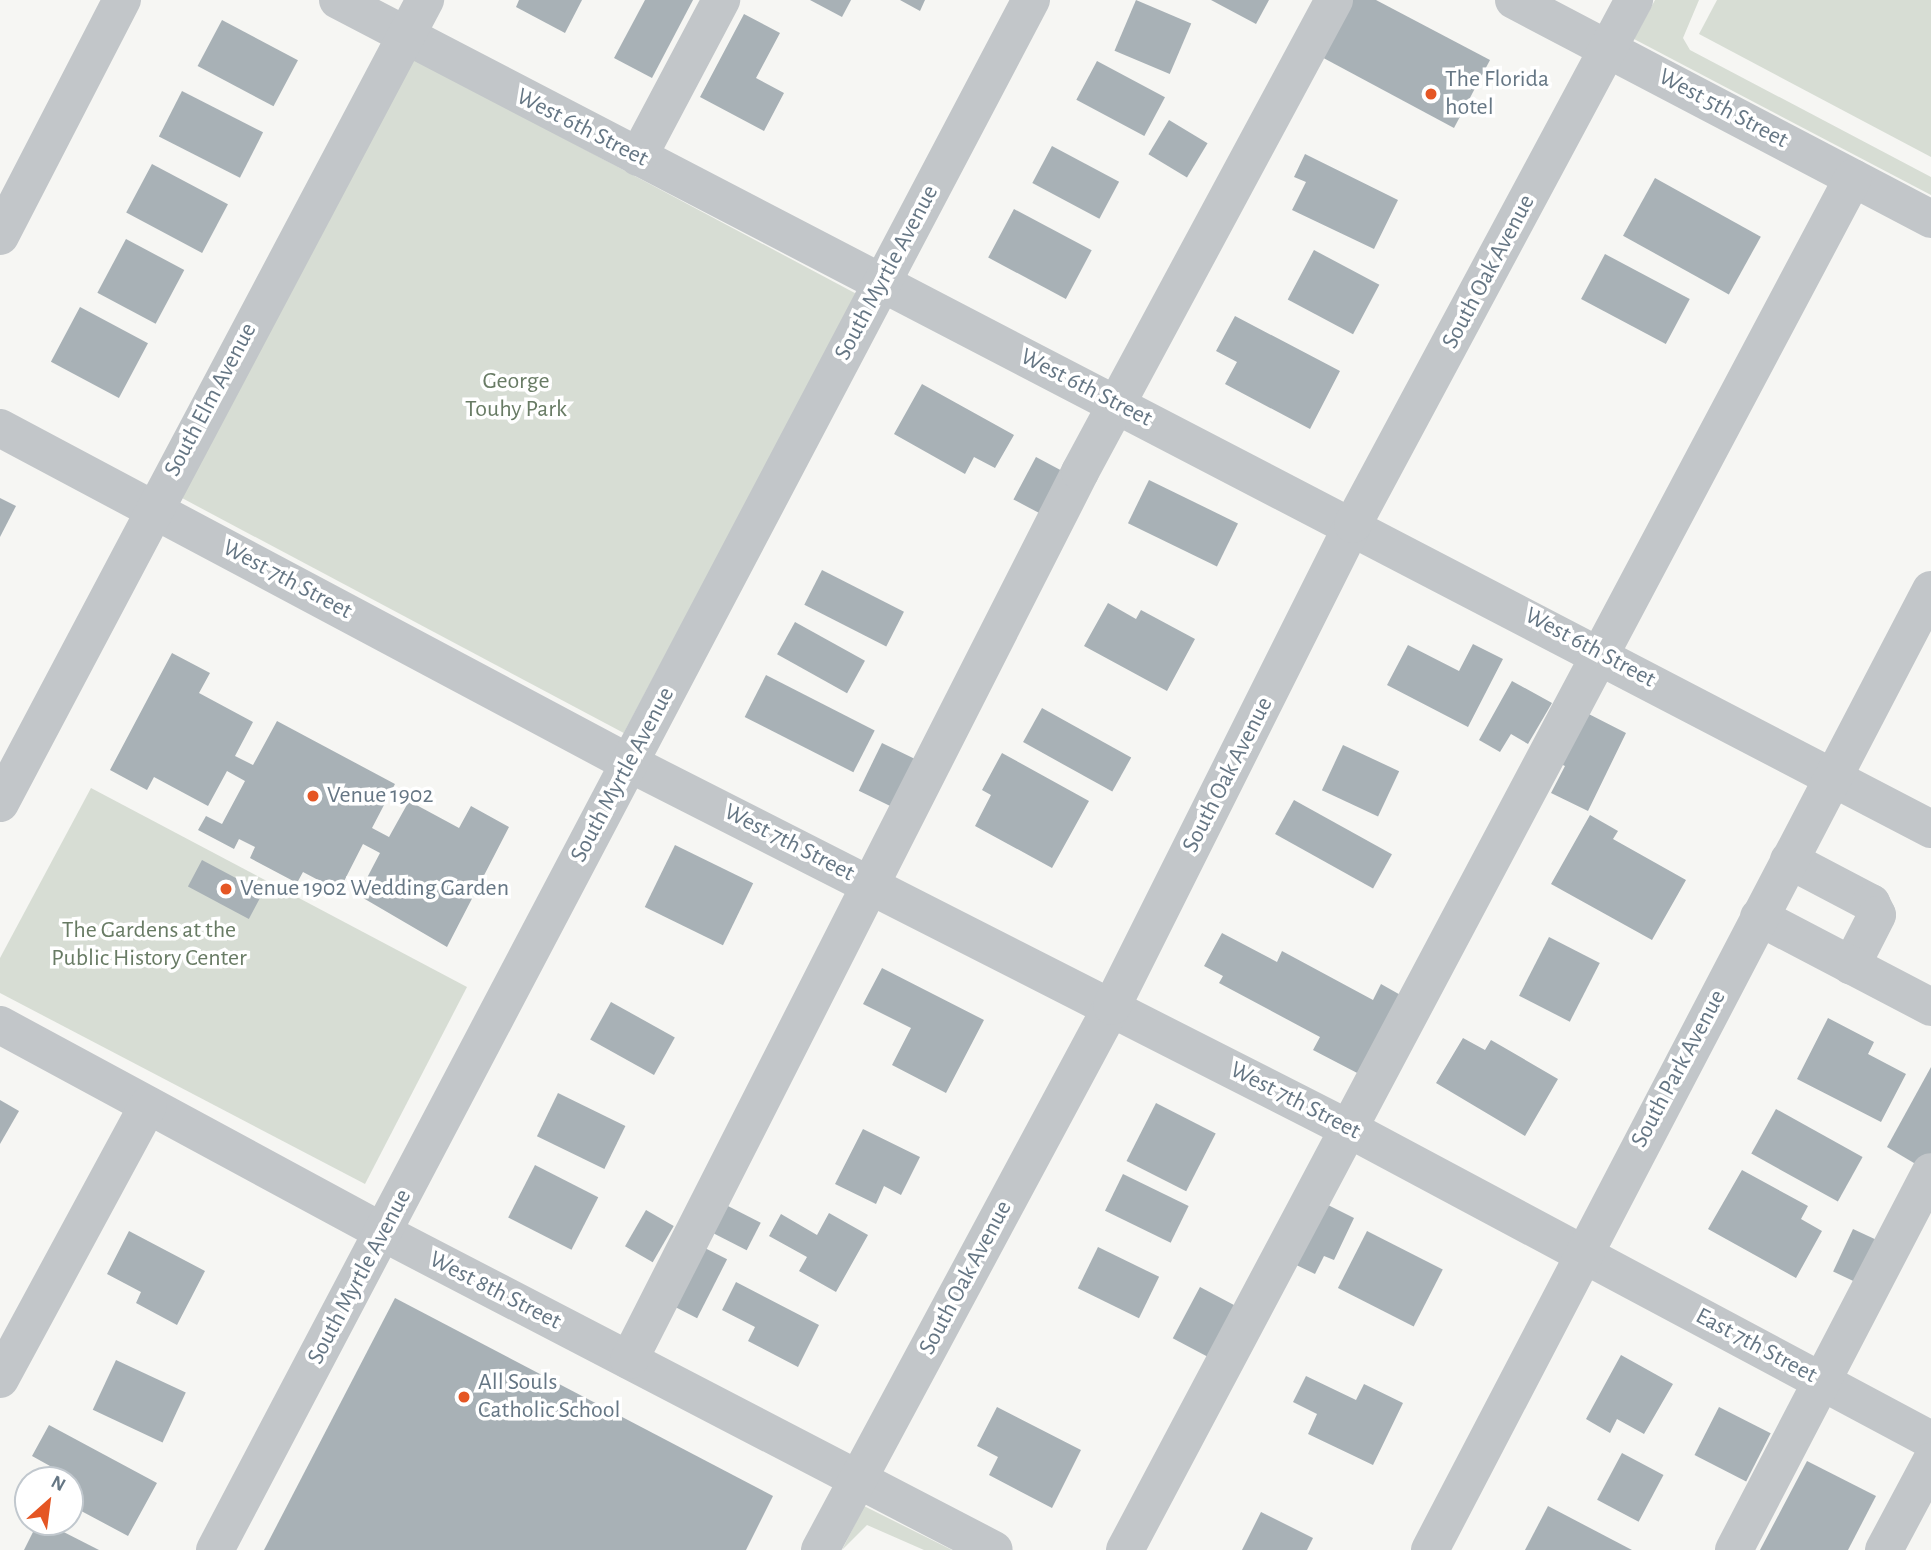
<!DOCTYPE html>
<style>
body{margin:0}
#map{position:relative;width:1931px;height:1550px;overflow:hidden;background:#f6f6f3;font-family:"Alegreya Sans",sans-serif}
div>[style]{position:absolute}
.green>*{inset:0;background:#d7ddd4;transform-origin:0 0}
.building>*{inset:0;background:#a8b1b6;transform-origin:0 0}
.minor>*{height:38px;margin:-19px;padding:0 19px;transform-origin:19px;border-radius:19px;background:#c2c6c9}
.dots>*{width:19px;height:19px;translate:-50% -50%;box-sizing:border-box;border:4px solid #fff;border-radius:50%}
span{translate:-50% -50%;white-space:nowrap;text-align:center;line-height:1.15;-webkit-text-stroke:7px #fff;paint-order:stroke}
.poi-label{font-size:24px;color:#657684}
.left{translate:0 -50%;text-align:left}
.street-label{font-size:24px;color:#657684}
.park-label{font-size:24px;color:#687b64}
.north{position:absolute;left:14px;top:1466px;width:70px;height:70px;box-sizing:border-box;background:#fff;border:2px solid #c1c8ce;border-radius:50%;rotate:28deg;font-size:19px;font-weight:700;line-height:28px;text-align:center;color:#657684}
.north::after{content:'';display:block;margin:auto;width:24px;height:32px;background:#e55624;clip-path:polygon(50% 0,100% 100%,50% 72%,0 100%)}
</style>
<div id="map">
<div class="green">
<i style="clip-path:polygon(1655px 0,1699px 0,1683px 38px,1690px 50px,1931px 177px,1931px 195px,1634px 39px)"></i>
<i style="clip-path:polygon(1717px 0,1931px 0,1931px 157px,1699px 34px)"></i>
<i style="left:413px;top:58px;width:503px;height:497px;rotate:28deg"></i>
<i style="clip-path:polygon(91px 788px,467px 987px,365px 1184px,0 993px,0 958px)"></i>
<i style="clip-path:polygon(864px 1506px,952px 1550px,924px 1550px,867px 1525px,842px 1550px)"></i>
</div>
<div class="building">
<i style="clip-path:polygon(519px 0,582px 0,565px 33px,516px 7px)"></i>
<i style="clip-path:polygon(645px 0,693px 0,652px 78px,614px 58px)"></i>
<i style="clip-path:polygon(810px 0,851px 0,842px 17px)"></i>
<i style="clip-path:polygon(900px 0,925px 0,920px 11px)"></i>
<i style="left:1136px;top:0;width:60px;height:55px;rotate:23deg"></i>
<i style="clip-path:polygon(1211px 0,1269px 0,1256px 24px)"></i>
<i style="clip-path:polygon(1345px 0,1376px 0,1490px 60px,1454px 128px,1316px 54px)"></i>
<i style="clip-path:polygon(744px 14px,780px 33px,756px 78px,784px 93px,764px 131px,700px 97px)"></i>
<i style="left:222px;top:20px;width:86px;height:52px;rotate:28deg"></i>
<i style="left:1097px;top:61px;width:77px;height:44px;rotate:28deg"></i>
<i style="left:182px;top:91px;width:91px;height:51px;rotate:27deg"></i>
<i style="left:1169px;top:120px;width:45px;height:40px;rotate:31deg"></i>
<i style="left:1052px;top:146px;width:76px;height:42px;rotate:28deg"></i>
<i style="clip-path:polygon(1305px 154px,1398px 200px,1374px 249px,1292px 210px,1306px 182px,1294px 177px)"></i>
<i style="left:152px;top:164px;width:86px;height:55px;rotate:28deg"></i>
<i style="left:1655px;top:178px;width:121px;height:66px;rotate:29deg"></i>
<i style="left:1014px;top:209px;width:88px;height:55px;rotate:28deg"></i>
<i style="left:126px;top:239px;width:66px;height:61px;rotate:28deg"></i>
<i style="left:1314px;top:250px;width:74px;height:56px;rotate:28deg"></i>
<i style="left:1605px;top:254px;width:96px;height:51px;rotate:28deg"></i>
<i style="left:80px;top:307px;width:77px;height:62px;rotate:28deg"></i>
<i style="clip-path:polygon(1235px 316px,1340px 371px,1310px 429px,1225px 384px,1237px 362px,1216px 351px)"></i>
<i style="clip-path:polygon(922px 384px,1014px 435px,995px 468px,974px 457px,965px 474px,894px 434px)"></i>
<i style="left:1036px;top:457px;width:34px;height:48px;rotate:28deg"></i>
<i style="left:1149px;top:480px;width:99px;height:48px;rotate:26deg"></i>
<i style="clip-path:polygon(0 498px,16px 506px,0 537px)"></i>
<i style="left:822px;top:570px;width:92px;height:39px;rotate:27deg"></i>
<i style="clip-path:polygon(1108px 603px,1136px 619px,1141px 610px,1195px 639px,1167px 691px,1084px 646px)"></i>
<i style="left:795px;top:622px;width:80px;height:37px;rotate:29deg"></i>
<i style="clip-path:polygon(1473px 644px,1503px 659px,1468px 727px,1387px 685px,1408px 645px,1459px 671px)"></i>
<i style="clip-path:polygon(172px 653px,210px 673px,199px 693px,253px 722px,235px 756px,253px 765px,277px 721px,395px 784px,372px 828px,389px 837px,409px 801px,459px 828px,471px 806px,509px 827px,447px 947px,358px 895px,380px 853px,363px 844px,339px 891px,303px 872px,297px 883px,250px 858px,255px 847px,239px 839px,234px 849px,198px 830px,206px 816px,222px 824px,245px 781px,227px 771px,208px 806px,154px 777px,147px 790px,110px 770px)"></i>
<i style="left:766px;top:675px;width:122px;height:47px;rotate:27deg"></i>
<i style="clip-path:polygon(1512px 681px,1552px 703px,1528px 744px,1511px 734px,1500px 752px,1479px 740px)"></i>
<i style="clip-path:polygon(1575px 707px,1626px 733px,1588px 811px,1551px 793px,1565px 766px,1550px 759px)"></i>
<i style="left:1042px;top:708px;width:102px;height:39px;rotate:29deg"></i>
<i style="left:882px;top:743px;width:39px;height:53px;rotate:26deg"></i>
<i style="left:1343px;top:745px;width:62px;height:50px;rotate:25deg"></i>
<i style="clip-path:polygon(1002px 753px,1089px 801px,1052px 868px,975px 826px,991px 795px,982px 790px)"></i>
<i style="left:1294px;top:800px;width:112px;height:39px;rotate:29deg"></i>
<i style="clip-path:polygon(1590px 815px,1618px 831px,1613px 839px,1686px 880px,1652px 940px,1551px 884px)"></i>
<i style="left:675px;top:845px;width:87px;height:69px;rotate:26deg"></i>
<i style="left:202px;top:860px;width:69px;height:30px;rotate:28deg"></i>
<i style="clip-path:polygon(1222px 933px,1277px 962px,1282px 951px,1373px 1000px,1381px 984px,1404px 997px,1363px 1076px,1313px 1050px,1320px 1037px,1219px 983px,1223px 976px,1204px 966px)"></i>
<i style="left:1549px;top:937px;width:57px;height:66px;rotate:27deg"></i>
<i style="clip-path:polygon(882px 968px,984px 1020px,946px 1093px,892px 1065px,911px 1028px,863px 1004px)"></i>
<i style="left:611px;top:1002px;width:73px;height:43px;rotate:29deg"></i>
<i style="clip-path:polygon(1828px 1018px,1874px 1042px,1868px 1054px,1906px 1074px,1881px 1122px,1797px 1079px)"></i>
<i style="clip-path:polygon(1463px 1038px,1485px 1050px,1491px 1040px,1558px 1079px,1525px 1136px,1436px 1083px)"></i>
<i style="clip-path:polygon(1931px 1067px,1931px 1156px,1924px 1169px,1887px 1147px)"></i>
<i style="left:558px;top:1093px;width:75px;height:48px;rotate:26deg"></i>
<i style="clip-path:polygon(0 1100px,19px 1111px,0 1144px)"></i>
<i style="left:1156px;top:1103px;width:67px;height:65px;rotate:27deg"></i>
<i style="left:1776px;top:1109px;width:99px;height:51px;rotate:29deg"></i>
<i style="clip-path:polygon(863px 1129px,920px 1157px,901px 1195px,884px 1186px,876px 1204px,835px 1184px)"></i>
<i style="left:535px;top:1165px;width:71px;height:59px;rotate:27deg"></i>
<i style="clip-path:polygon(1742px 1170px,1808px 1206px,1801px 1219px,1822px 1231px,1796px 1278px,1708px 1229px)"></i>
<i style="left:1123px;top:1174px;width:73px;height:41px;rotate:26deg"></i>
<i style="clip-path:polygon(1320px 1201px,1354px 1218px,1334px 1260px,1324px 1256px,1315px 1274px,1290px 1262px)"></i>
<i style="left:726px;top:1205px;width:39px;height:31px;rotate:27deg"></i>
<i style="left:646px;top:1210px;width:32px;height:42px;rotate:30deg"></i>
<i style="clip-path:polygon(829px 1213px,868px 1235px,836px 1292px,799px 1271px,807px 1257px,769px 1236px,781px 1214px,817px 1235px)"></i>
<i style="left:1853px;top:1229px;width:31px;height:47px;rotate:25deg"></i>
<i style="clip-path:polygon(129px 1231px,205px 1271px,177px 1325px,136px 1303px,141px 1292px,107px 1274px)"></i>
<i style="left:1367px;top:1231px;width:85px;height:64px;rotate:27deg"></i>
<i style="left:695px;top:1243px;width:36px;height:66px;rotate:27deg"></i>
<i style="left:1098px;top:1247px;width:68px;height:46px;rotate:26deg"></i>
<i style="clip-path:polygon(736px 1282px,819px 1325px,798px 1367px,748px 1341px,755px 1327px,722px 1310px)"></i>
<i style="left:1200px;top:1287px;width:47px;height:58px;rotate:28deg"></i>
<i style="clip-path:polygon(395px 1298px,773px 1496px,746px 1550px,264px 1550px)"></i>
<i style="clip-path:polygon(1621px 1355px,1673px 1384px,1644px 1434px,1617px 1419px,1610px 1433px,1586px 1419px)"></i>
<i style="left:116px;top:1360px;width:77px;height:55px;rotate:25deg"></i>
<i style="clip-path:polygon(1306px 1376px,1356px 1400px,1364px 1384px,1403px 1403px,1373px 1465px,1308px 1434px,1317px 1414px,1293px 1402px)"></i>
<i style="clip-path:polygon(997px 1407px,1081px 1450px,1052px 1508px,989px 1475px,998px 1457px,977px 1446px)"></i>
<i style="left:1719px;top:1407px;width:58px;height:54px;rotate:27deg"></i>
<i style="clip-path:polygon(49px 1425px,157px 1483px,128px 1536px,70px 1505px,70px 1480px,53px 1480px,59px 1471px,32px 1456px)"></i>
<i style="left:1622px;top:1453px;width:47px;height:53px;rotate:28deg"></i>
<i style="clip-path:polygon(1807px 1461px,1876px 1496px,1848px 1550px,1760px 1550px)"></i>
<i style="clip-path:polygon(1548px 1506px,1632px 1550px,1525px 1550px)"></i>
<i style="clip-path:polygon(1261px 1512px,1313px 1538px,1307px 1550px,1242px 1550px)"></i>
<i style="clip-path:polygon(38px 1522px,44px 1522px,99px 1550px,24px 1550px)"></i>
</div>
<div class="minor">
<i style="left:338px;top:0;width:1796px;rotate:27.49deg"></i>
<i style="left:1514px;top:0;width:471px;rotate:27.7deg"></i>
<i style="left:638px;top:157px;width:178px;rotate:-62.1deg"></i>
<i style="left:0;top:236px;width:266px;rotate:-62.7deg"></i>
<i style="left:0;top:428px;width:713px;rotate:28.04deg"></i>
<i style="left:629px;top:763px;width:808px;rotate:26.95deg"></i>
<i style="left:1349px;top:1129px;width:660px;rotate:28.12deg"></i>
<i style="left:0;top:803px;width:909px;rotate:-62.11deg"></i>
<i style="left:1789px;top:860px;width:93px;rotate:27.7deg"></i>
<i style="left:1871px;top:903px;width:13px;rotate:63deg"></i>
<i style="left:1877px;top:915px;width:57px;rotate:117deg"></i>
<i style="left:1759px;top:917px;width:194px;rotate:27.6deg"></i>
<i style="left:0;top:1025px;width:437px;rotate:28.4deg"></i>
<i style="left:384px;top:1233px;width:687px;rotate:27.46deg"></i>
<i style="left:629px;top:1360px;width:996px;rotate:-63.07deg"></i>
<i style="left:1080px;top:472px;width:536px;rotate:-61.71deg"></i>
<i style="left:0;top:1379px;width:311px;rotate:-61.6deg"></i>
<i style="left:215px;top:1550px;width:1752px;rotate:-62.24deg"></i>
<i style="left:820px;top:1550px;width:617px;rotate:-61.77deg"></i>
<i style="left:1112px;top:1006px;width:539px;rotate:-63.43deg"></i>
<i style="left:1353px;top:524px;width:595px;rotate:-61.8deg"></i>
<i style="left:1125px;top:1550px;width:1553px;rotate:-62.05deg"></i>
<i style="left:1430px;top:1550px;width:1083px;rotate:-62.44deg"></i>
<i style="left:1734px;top:1550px;width:426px;rotate:-62.5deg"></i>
<i style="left:1884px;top:1550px;width:100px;rotate:-61.9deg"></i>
</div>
<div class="dots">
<i style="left:1431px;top:94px;background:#e55624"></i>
<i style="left:313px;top:796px;background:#e55624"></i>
<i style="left:226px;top:889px;background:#e55624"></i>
<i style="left:464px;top:1397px;background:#e55624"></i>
</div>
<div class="poi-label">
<span class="left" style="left:1445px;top:94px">The Florida<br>hotel</span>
<span class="left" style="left:327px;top:796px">Venue 1902</span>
<span class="left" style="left:240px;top:889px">Venue 1902 Wedding Garden</span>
<span class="left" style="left:478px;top:1397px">All Souls<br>Catholic School</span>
</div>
<div class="street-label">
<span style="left:1723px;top:109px;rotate:28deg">West 5th Street</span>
<span style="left:582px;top:128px;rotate:27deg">West 6th Street</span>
<span style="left:1489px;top:272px;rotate:-62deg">South Oak Avenue</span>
<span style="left:887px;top:273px;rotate:-62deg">South Myrtle Avenue</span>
<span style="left:1086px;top:388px;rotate:27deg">West 6th Street</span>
<span style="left:211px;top:400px;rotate:-62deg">South Elm Avenue</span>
<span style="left:287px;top:580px;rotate:28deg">West 7th Street</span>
<span style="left:1590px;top:648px;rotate:28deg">West 6th Street</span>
<span style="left:623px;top:775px;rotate:-62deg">South Myrtle Avenue</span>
<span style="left:1228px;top:775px;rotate:-63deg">South Oak Avenue</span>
<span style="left:789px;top:843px;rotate:27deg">West 7th Street</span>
<span style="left:1679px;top:1069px;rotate:-62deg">South Park Avenue</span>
<span style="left:1295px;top:1101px;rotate:27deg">West 7th Street</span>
<span style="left:360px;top:1277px;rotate:-62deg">South Myrtle Avenue</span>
<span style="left:966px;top:1278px;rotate:-62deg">South Oak Avenue</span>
<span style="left:495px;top:1291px;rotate:27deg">West 8th Street</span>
<span style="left:1756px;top:1346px;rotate:28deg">East 7th Street</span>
</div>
<div class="park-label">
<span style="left:516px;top:396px">George<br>Touhy Park</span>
<span style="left:149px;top:945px">The Gardens at the<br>Public History Center</span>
</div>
<div class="north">N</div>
</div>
